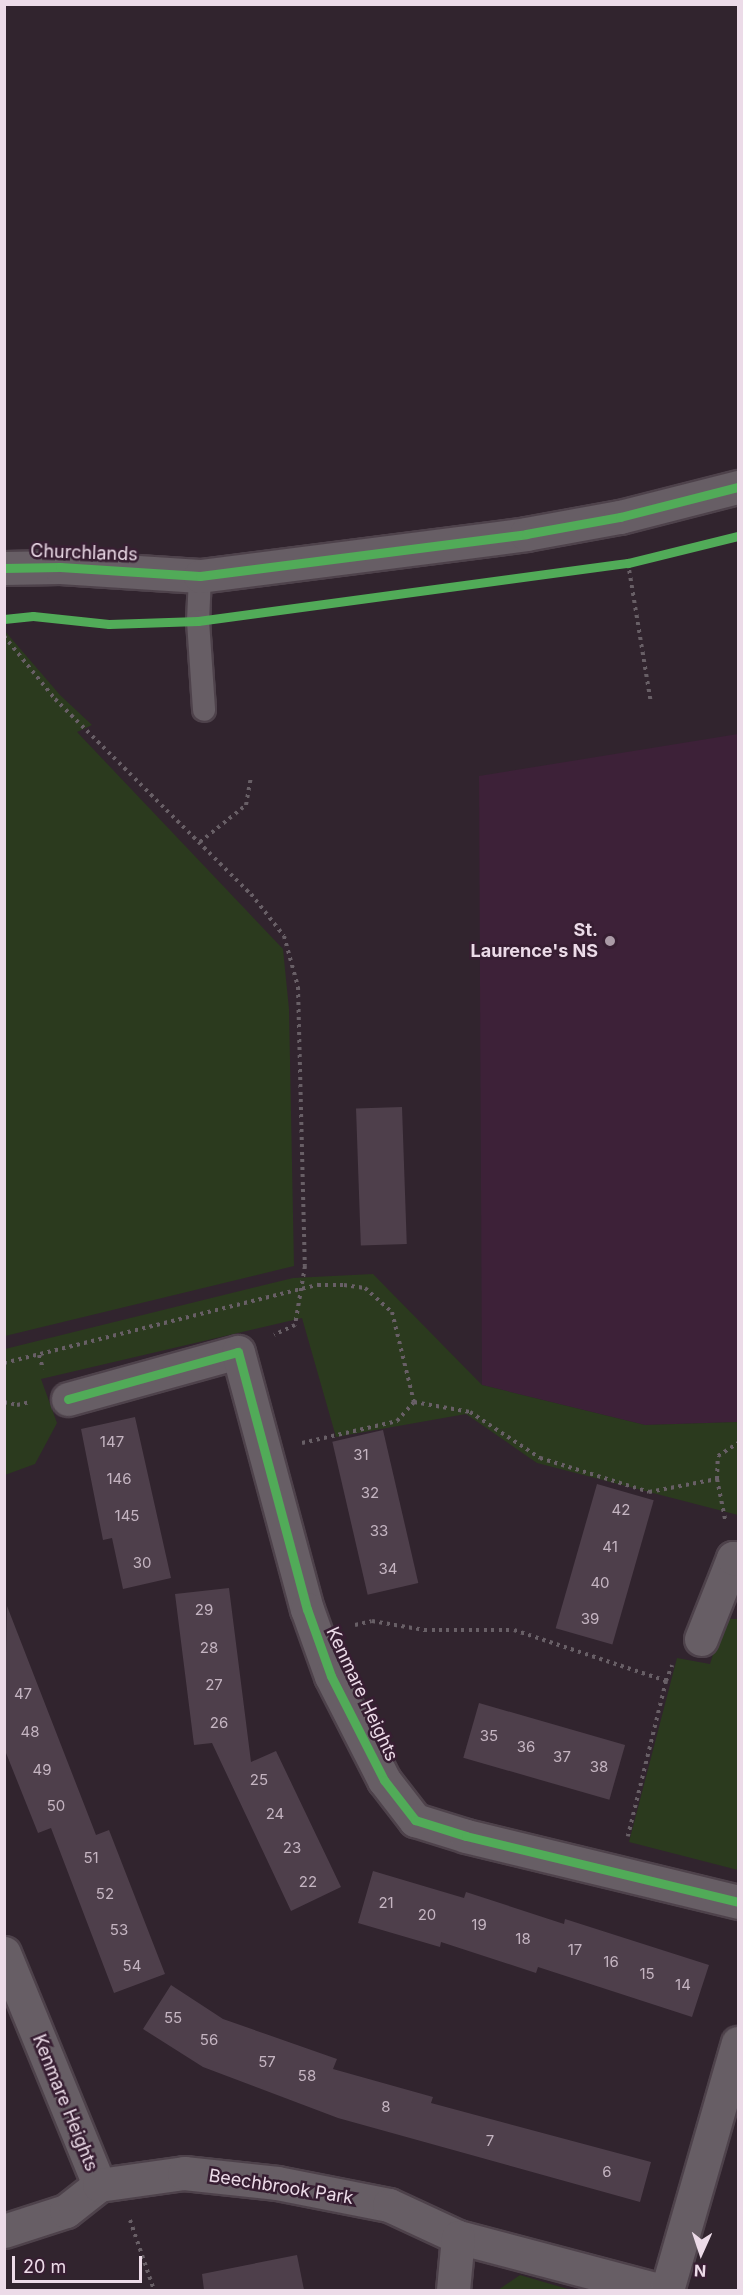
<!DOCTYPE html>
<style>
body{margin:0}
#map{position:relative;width:743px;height:2295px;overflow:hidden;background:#31242e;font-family:Inter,sans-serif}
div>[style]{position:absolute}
.built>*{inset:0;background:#3d2138}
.green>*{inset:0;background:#2b3a1e}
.building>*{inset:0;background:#4e3f4b;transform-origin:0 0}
.path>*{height:4px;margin-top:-2px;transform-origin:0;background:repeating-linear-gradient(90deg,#685f66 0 3px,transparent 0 7.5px)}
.roads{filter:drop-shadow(2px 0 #4e424b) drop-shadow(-2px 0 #4e424b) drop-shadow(0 2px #4e424b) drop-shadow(0 -2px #4e424b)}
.lane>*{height:22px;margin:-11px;padding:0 11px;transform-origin:11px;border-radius:11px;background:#675e65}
.street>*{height:33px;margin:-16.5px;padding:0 16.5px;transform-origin:16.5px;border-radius:16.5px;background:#675e65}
.cycleway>*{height:9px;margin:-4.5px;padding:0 4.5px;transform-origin:4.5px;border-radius:4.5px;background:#51ab58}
.dots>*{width:16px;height:16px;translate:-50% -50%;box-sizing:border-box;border:3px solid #371e32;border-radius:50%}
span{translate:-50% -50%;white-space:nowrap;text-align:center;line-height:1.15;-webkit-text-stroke:5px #371e32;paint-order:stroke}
.number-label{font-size:15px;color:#c4b4c1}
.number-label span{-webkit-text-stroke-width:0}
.street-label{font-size:18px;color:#ecdbe8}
.poi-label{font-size:18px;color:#ecdbe8;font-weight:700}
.right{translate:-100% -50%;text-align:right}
.frame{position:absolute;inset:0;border:6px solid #ecdbe8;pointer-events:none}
.north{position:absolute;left:671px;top:2223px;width:60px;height:60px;-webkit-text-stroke:4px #371e32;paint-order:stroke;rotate:183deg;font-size:16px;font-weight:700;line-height:24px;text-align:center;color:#ecdbe8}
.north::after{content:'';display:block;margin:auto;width:21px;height:27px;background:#ecdbe8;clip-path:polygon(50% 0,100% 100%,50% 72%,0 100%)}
.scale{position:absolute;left:12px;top:2256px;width:130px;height:27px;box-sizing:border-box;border:3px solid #ecdbe8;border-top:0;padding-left:8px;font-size:18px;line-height:21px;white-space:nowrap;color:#ecdbe8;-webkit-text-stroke:4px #371e32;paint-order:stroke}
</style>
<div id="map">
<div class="built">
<i style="clip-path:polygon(738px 734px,738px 1422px,645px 1425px,482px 1385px,479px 776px)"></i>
</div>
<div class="green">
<i style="clip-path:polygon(4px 630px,60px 695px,92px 725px,77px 732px,283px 949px,289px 1009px,294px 1266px,5px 1336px)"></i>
<i style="clip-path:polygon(373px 1274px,482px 1385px,645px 1425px,738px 1422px,738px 1515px,537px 1463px,466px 1414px,336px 1437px,302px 1318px,41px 1379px,57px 1423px,35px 1464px,5px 1475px,5px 1349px,293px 1278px)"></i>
<i style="clip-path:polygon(724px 1619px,738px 1619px,738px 1870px,629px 1842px,677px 1658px,710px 1664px)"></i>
<i style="clip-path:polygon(520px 2275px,571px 2290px,498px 2290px)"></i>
</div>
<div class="building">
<i style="left:402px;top:1107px;width:137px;height:46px;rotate:88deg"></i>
<i style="clip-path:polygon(135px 1417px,171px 1578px,123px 1589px,112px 1538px,103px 1540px,81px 1429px)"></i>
<i style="left:383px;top:1430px;width:157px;height:52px;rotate:77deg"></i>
<i style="left:597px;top:1484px;width:59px;height:150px;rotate:16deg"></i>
<i style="clip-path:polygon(229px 1588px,251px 1762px,276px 1751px,341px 1887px,291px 1911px,212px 1743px,194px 1745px,175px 1594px)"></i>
<i style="clip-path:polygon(7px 1606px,96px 1835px,109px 1830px,165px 1974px,114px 1993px,51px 1828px,38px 1833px,4px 1748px)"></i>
<i style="left:479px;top:1703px;width:152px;height:57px;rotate:16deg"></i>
<i style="clip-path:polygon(373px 1871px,464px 1898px,466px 1892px,564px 1924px,565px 1919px,709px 1965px,692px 2017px,538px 1967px,536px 1973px,441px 1942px,440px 1947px,358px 1923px)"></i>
<i style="clip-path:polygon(171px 1985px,223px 2019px,337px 2059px,333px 2069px,433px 2097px,431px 2103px,651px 2162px,640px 2202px,338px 2118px,203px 2067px,143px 2029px)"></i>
<i style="clip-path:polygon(297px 2255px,304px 2290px,204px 2290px,202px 2274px)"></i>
</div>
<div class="path">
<i style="left:628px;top:563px;width:142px;rotate:80.7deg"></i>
<i style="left:4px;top:636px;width:81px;rotate:51deg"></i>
<i style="left:55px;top:699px;width:276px;rotate:44.9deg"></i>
<i style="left:251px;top:894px;width:53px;rotate:51.8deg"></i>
<i style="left:284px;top:936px;width:53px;rotate:74.6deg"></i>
<i style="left:298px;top:987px;width:279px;rotate:88.6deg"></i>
<i style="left:305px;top:1266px;width:60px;rotate:99.6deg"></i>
<i style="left:295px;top:1325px;width:23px;rotate:155deg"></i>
<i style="left:200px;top:842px;width:59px;rotate:-38.8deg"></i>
<i style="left:246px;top:805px;width:29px;rotate:-80deg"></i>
<i style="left:39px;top:1355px;width:15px;rotate:74deg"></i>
<i style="left:4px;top:1363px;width:324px;rotate:-14deg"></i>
<i style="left:318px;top:1285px;width:26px"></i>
<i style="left:344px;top:1285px;width:21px;rotate:8deg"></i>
<i style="left:365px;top:1288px;width:36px;rotate:42deg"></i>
<i style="left:392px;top:1312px;width:93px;rotate:76.3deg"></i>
<i style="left:4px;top:1402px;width:13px;rotate:13deg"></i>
<i style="left:17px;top:1405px;width:13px;rotate:-13deg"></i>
<i style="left:414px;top:1402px;width:57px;rotate:10.1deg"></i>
<i style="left:470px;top:1412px;width:84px;rotate:33.3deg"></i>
<i style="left:540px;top:1458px;width:114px;rotate:17.3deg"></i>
<i style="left:649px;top:1492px;width:69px;rotate:-10.8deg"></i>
<i style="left:717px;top:1479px;width:23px;rotate:-88deg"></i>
<i style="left:718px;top:1456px;width:24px;rotate:-33deg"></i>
<i style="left:302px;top:1443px;width:98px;rotate:-13deg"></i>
<i style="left:397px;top:1421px;width:25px;rotate:-48deg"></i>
<i style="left:717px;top:1479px;width:41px;rotate:78.7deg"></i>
<i style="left:355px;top:1625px;width:17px;rotate:-13deg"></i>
<i style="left:372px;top:1621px;width:53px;rotate:9.8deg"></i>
<i style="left:424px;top:1630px;width:90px"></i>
<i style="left:514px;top:1630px;width:160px;rotate:18.5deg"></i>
<i style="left:666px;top:1681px;width:160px;rotate:103.8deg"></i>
<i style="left:666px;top:1681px;width:17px;rotate:-69deg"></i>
<i style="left:130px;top:2220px;width:74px;rotate:71.1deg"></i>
</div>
<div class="roads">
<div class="lane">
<i style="left:200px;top:576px;width:45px;rotate:92.5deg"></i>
<i style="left:198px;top:621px;width:89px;rotate:86.1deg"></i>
</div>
<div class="street">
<i style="left:4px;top:568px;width:56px;rotate:-1deg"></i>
<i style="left:60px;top:567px;width:140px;rotate:3.7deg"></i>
<i style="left:200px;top:576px;width:329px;rotate:-7.3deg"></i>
<i style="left:526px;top:534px;width:96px;rotate:-10.3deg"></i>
<i style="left:620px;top:517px;width:122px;rotate:-14.3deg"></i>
<i style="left:68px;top:1399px;width:176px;rotate:-15.5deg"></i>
<i style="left:238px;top:1352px;width:266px;rotate:75deg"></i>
<i style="left:307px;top:1609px;width:71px;rotate:70.3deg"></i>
<i style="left:331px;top:1676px;width:117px;rotate:63deg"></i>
<i style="left:384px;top:1780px;width:51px;rotate:52.2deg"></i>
<i style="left:415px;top:1820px;width:53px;rotate:17.4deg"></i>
<i style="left:466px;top:1836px;width:280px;rotate:13.6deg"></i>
<i style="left:701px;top:1639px;width:87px;rotate:-68.4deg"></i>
<i style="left:733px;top:1558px;width:5px;rotate:11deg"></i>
<i style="left:4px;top:1953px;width:251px;rotate:67.7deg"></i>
<i style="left:4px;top:2231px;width:65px;rotate:-17.9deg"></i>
<i style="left:66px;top:2211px;width:42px;rotate:-38.2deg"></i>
<i style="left:99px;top:2185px;width:86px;rotate:-8deg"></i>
<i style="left:184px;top:2173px;width:94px;rotate:6.1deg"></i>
<i style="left:277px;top:2183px;width:114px;rotate:11.1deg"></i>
<i style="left:389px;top:2205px;width:76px;rotate:24.9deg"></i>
<i style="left:458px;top:2237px;width:208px;rotate:14.8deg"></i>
<i style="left:453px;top:2290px;width:53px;rotate:-84.6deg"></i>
<i style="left:667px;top:2290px;width:257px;rotate:-74deg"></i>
</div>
</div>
<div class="cycleway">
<i style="left:4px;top:568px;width:56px;rotate:-1deg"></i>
<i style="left:60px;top:567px;width:140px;rotate:3.7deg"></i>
<i style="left:200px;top:576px;width:329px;rotate:-7.3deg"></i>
<i style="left:526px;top:534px;width:96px;rotate:-10.3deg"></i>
<i style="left:620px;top:517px;width:122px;rotate:-14.3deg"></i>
<i style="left:4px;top:619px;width:29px;rotate:-6deg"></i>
<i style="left:33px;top:616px;width:76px;rotate:6deg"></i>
<i style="left:109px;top:624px;width:89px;rotate:-1.9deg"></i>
<i style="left:198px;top:621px;width:434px;rotate:-7.7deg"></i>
<i style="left:628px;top:563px;width:113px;rotate:-13.8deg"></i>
<i style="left:68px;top:1399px;width:176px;rotate:-15.5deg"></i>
<i style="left:238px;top:1352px;width:266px;rotate:75deg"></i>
<i style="left:307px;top:1609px;width:71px;rotate:70.3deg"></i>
<i style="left:331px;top:1676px;width:117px;rotate:63deg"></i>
<i style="left:384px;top:1780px;width:51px;rotate:52.2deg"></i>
<i style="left:415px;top:1820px;width:53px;rotate:17.4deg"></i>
<i style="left:466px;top:1836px;width:280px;rotate:13.6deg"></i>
</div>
<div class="dots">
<i style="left:610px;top:941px;background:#ab9ba7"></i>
</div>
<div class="number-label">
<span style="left:112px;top:1442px">147</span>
<span style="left:361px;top:1455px">31</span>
<span style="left:119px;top:1479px">146</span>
<span style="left:370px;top:1493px">32</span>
<span style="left:621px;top:1510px">42</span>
<span style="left:127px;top:1516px">145</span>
<span style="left:379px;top:1531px">33</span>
<span style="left:610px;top:1547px">41</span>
<span style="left:142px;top:1563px">30</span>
<span style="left:388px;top:1569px">34</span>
<span style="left:600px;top:1583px">40</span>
<span style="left:204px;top:1610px">29</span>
<span style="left:590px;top:1619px">39</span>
<span style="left:209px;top:1648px">28</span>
<span style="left:214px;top:1685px">27</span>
<span style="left:23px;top:1694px">47</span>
<span style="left:219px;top:1723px">26</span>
<span style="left:30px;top:1732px">48</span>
<span style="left:489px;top:1736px">35</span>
<span style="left:526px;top:1747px">36</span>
<span style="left:562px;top:1757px">37</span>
<span style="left:599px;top:1767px">38</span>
<span style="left:42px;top:1770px">49</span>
<span style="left:259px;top:1780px">25</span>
<span style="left:56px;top:1806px">50</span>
<span style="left:275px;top:1814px">24</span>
<span style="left:292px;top:1848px">23</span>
<span style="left:91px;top:1858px">51</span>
<span style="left:308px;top:1882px">22</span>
<span style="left:105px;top:1894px">52</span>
<span style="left:386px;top:1903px">21</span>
<span style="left:427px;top:1915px">20</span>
<span style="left:479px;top:1925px">19</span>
<span style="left:119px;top:1930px">53</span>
<span style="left:523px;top:1939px">18</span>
<span style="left:575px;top:1950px">17</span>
<span style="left:611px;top:1962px">16</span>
<span style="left:132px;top:1966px">54</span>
<span style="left:647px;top:1974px">15</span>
<span style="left:683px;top:1985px">14</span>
<span style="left:173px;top:2018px">55</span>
<span style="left:209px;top:2040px">56</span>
<span style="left:267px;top:2062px">57</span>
<span style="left:307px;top:2076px">58</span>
<span style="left:386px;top:2107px">8</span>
<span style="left:490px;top:2141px">7</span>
<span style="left:607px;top:2172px">6</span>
</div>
<div class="street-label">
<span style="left:84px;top:553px;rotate:2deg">Churchlands</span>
<span style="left:362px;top:1694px;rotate:65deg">Kenmare Heights</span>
<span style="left:65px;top:2103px;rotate:68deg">Kenmare Heights</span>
<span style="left:281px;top:2187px;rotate:9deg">Beechbrook Park</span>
</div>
<div class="poi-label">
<span class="right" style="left:598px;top:941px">St.<br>Laurence's NS</span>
</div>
<div class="frame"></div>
<div class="north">N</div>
<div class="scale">20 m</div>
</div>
